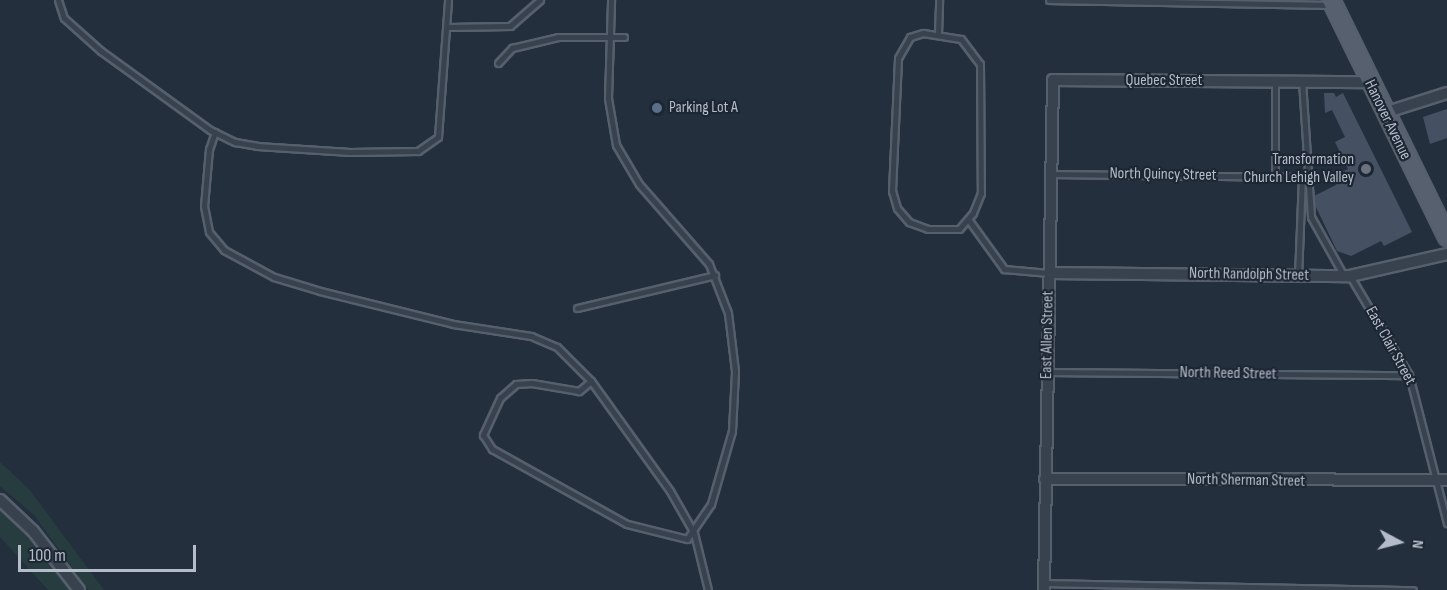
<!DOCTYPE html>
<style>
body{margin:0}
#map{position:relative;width:1447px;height:590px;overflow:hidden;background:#242f3e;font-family:"Sofia Sans Condensed",sans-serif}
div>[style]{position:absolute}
.green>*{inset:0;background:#263c3f}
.building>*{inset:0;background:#455162}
.roads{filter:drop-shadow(2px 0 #565f6c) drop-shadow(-2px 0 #565f6c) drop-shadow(0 2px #565f6c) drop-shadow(0 -2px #565f6c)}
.service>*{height:5px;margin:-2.5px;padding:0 2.5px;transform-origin:2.5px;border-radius:2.5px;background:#38414e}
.minor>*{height:10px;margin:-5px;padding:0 5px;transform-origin:5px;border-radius:5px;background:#38414e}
.primary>*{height:16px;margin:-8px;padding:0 8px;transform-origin:8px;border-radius:8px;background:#56606e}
.dots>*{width:16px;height:16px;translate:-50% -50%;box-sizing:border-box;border:3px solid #1d2633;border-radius:50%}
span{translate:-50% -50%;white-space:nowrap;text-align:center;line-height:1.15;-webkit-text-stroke:4.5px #1d2633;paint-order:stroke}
.street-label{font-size:16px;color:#b4bcc9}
.poi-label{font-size:16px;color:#b4bcc9}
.left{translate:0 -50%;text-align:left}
.right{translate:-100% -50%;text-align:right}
.north{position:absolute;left:1369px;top:512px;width:60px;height:60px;-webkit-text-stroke:4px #1d2633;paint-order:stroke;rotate:97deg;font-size:16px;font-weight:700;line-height:24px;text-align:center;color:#b4bcc9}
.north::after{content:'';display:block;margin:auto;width:21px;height:27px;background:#b4bcc9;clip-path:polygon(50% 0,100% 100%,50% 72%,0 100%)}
.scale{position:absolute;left:18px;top:545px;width:178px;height:27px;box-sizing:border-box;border:3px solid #b4bcc9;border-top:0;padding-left:8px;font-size:18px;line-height:21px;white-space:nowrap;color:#b4bcc9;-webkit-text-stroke:4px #1d2633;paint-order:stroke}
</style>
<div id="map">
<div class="green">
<i style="clip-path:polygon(0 462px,29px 489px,104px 590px,88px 590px,34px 515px,0 486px)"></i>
<i style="clip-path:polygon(0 505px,11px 515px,72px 590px,48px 590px,0 537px)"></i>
</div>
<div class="building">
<i style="clip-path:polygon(1324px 93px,1334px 93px,1336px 97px,1343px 93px,1412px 232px,1384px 246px,1381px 241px,1351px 256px,1337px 251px,1315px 205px,1314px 196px,1336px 185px,1333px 177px,1348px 169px,1335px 142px,1345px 137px,1332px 110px,1325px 113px)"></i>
<i style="clip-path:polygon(1447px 109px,1447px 138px,1430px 144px,1423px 117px)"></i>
</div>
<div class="roads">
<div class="service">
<i style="left:58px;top:0;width:19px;rotate:72deg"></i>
<i style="left:64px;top:18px;width:50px;rotate:41.7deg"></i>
<i style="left:101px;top:51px;width:135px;rotate:35.9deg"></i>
<i style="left:210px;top:130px;width:28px;rotate:26deg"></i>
<i style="left:235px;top:142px;width:22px;rotate:10deg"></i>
<i style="left:257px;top:146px;width:93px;rotate:3.7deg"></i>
<i style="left:350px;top:152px;width:68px;rotate:-0.8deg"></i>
<i style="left:418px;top:151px;width:24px;rotate:-35deg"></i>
<i style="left:438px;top:137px;width:137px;rotate:-85.8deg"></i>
<i style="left:1049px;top:0;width:280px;rotate:1deg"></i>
<i style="left:448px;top:27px;width:62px;rotate:-0.9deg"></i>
<i style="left:510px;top:26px;width:40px;rotate:-41deg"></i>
<i style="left:923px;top:33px;width:38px;rotate:9deg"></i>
<i style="left:961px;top:39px;width:31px;rotate:53deg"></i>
<i style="left:980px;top:64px;width:129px;rotate:89.6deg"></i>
<i style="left:981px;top:193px;width:22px;rotate:112deg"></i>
<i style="left:973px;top:213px;width:21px;rotate:131deg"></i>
<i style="left:959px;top:229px;width:31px;rotate:180deg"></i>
<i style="left:928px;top:229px;width:20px;rotate:-160deg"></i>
<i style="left:909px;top:222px;width:18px;rotate:-131deg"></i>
<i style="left:897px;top:208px;width:18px;rotate:-106deg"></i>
<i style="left:892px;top:191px;width:133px;rotate:-87.4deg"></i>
<i style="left:898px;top:58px;width:24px;rotate:-60deg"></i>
<i style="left:910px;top:37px;width:14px;rotate:-17deg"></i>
<i style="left:938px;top:34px;width:34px;rotate:-88deg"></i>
<i style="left:498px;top:63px;width:21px;rotate:-47deg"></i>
<i style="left:512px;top:48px;width:47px;rotate:-13.4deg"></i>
<i style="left:558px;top:37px;width:66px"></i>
<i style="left:1302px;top:81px;width:136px;rotate:86.2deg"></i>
<i style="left:1311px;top:217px;width:68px;rotate:60.8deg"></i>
<i style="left:215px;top:132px;width:18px;rotate:109deg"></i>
<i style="left:209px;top:149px;width:57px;rotate:95deg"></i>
<i style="left:204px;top:206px;width:26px;rotate:79deg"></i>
<i style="left:209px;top:232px;width:23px;rotate:50deg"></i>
<i style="left:224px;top:250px;width:57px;rotate:28.4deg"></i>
<i style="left:274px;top:277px;width:48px;rotate:16.9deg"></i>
<i style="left:320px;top:291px;width:137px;rotate:13.9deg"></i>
<i style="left:453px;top:324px;width:79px;rotate:8.7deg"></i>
<i style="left:531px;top:336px;width:28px;rotate:23deg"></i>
<i style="left:557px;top:347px;width:48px;rotate:45deg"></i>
<i style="left:591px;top:381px;width:135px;rotate:54.3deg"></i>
<i style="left:670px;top:491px;width:48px;rotate:60.3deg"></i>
<i style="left:694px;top:533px;width:59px;rotate:76.2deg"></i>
<i style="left:1052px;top:174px;width:250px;rotate:0.7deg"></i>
<i style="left:1302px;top:177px;width:99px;rotate:92.3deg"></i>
<i style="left:1275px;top:177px;width:95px;rotate:-90deg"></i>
<i style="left:968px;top:219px;width:62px;rotate:54.2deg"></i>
<i style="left:1004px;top:269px;width:45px;rotate:5.1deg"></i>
<i style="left:1350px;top:276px;width:115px;rotate:59.2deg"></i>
<i style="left:1409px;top:375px;width:153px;rotate:75.6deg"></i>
<i style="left:577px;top:308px;width:142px;rotate:-13.4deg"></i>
<i style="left:1047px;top:372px;width:362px;rotate:0.5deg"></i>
<i style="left:591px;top:381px;width:16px;rotate:140deg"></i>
<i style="left:579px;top:391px;width:48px;rotate:-170.3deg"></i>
<i style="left:532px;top:383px;width:16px;rotate:176deg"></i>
<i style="left:516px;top:384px;width:21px;rotate:139deg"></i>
<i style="left:500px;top:398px;width:41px;rotate:114.7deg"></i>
<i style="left:483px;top:435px;width:17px;rotate:57deg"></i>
<i style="left:492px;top:449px;width:154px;rotate:29.1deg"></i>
<i style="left:627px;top:524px;width:62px;rotate:14deg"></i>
<i style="left:687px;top:539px;width:42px;rotate:-55.6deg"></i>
<i style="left:711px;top:504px;width:76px;rotate:-74deg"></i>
<i style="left:732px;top:431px;width:60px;rotate:-87.1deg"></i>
<i style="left:735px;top:371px;width:58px;rotate:-96.9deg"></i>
<i style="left:728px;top:313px;width:53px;rotate:-111.2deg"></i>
<i style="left:709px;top:264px;width:106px;rotate:-131.2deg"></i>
<i style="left:639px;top:184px;width:45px;rotate:-120.5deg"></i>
<i style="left:616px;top:145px;width:48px;rotate:-99.7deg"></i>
<i style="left:608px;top:98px;width:98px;rotate:-88.2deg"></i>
<i style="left:1043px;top:583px;width:370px;rotate:1.1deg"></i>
</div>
<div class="minor">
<i style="left:1384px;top:113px;width:66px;rotate:-17.6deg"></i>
<i style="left:1049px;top:273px;width:301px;rotate:0.6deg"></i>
<i style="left:1350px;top:276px;width:99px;rotate:-12.8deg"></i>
<i style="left:1045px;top:479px;width:402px;rotate:0.1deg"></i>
<i style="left:0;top:500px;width:45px;rotate:43.2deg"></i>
<i style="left:33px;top:531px;width:75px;rotate:52.1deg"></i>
<i style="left:1044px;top:590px;width:510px;rotate:-88.99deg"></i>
<i style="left:1053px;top:80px;width:316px;rotate:0.4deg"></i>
</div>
<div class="primary">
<i style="left:1331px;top:0;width:264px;rotate:63.9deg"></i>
</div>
</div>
<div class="dots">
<i style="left:657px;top:108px;background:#5c6f8a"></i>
<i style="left:1366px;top:169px;background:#6b7280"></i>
</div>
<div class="street-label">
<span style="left:1164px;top:81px">Quebec Street</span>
<span style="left:1387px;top:120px;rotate:64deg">Hanover Avenue</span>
<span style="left:1163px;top:175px;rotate:1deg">North Quincy Street</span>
<span style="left:1249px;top:275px;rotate:1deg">North Randolph Street</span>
<span style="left:1048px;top:335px;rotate:-89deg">East Allen Street</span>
<span style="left:1390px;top:346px;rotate:61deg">East Clair Street</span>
<span style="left:1228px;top:374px;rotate:1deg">North Reed Street</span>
<span style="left:1246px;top:481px;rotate:1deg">North Sherman Street</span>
</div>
<div class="poi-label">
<span class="left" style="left:669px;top:108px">Parking Lot A</span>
<span class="right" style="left:1354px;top:169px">Transformation<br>Church Lehigh Valley</span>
</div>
<div class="north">N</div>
<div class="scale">100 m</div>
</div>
